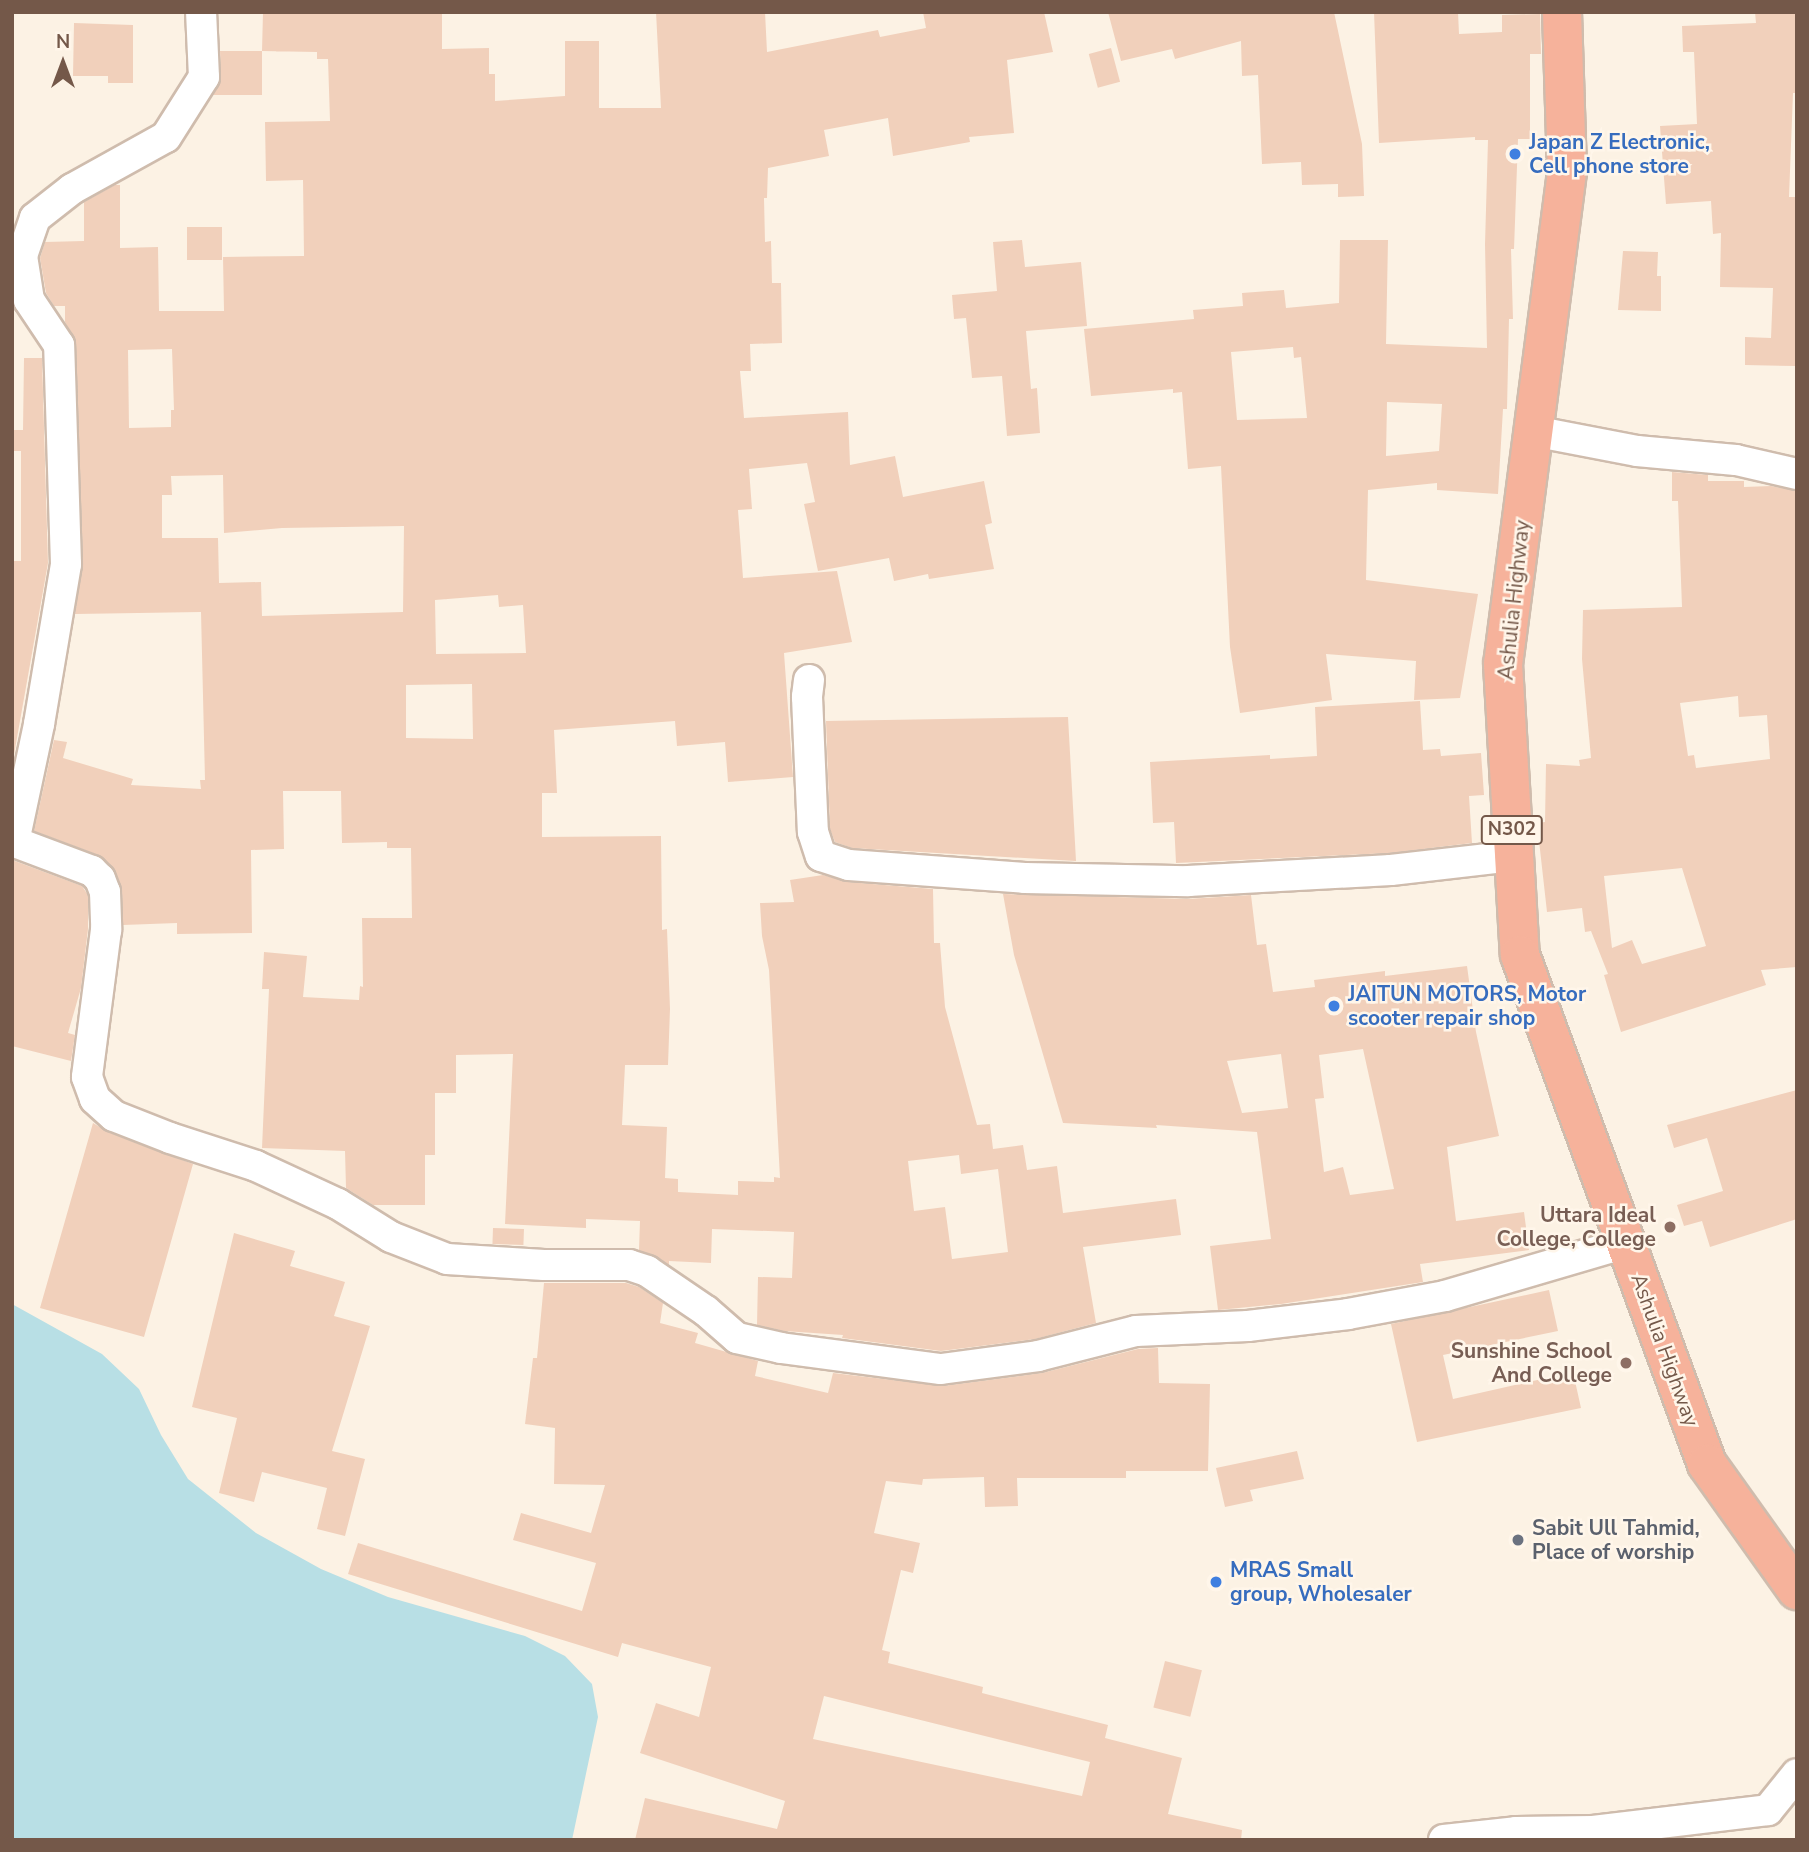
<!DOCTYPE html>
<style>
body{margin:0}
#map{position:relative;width:1809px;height:1852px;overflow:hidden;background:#fcf2e4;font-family:"Nunito Sans",sans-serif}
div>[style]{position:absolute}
.water>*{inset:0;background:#b8dfe5}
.building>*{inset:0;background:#f1d0bb;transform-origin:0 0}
.roads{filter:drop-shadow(2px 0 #cfbcad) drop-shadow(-2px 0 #cfbcad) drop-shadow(0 2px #cfbcad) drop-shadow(0 -2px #cfbcad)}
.minor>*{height:30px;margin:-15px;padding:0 15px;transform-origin:15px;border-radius:15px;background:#fff}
.highway>*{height:38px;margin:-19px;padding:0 19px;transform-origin:19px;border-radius:19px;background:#f6b29b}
.dots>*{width:19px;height:19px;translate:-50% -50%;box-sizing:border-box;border:4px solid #fff6ea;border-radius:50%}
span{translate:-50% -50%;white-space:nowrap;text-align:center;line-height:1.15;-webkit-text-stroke:5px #fff6ea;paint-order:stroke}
.shield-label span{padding:2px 5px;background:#fff6ea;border:2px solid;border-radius:5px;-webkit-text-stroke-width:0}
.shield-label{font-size:19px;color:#745849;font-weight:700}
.shop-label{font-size:21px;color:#366cbe;font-weight:700}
.left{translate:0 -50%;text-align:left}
.street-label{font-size:21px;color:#745849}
.education-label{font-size:21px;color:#785e54;font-weight:700}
.right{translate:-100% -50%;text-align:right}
.worship-label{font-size:21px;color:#5b616d;font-weight:700}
.frame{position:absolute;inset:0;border:14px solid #745849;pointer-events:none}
.north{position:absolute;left:28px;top:28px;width:70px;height:70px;-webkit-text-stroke:5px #fff6ea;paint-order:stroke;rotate:0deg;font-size:19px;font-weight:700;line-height:28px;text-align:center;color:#745849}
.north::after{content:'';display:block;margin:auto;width:24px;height:32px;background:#745849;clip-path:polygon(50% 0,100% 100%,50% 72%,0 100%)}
</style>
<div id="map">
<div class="water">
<i style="clip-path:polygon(12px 1304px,102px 1354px,139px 1389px,161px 1435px,188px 1479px,256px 1533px,321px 1569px,388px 1597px,525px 1636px,565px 1656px,592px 1684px,598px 1717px,572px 1840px,12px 1840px)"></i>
</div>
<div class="building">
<i style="clip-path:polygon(evenodd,263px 12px,442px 12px,442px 49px,489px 48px,489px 74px,495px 74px,495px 101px,565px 96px,565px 41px,599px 41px,599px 108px,661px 108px,656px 12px,765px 12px,767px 52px,878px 30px,880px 37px,926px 28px,923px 12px,1044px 12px,1053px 52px,1007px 60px,1014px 133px,969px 137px,970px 142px,893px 156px,888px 118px,824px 130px,829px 156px,768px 168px,767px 198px,764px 198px,765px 242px,771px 241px,772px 283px,781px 283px,782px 343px,750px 344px,751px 371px,740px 371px,744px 418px,848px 412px,850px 465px,895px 456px,903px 497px,984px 481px,992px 523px,985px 525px,994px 569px,929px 579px,928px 574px,894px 581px,889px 558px,818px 571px,804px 504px,815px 502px,807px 463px,749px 469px,752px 509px,738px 510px,743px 578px,837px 571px,852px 642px,784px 653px,793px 777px,728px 782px,725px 742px,677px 746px,675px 721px,554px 730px,557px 793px,542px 793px,542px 837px,661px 836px,662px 930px,667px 929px,670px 1009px,668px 1065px,625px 1065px,622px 1125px,667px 1127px,665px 1178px,678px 1179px,678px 1192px,738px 1195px,738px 1181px,774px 1182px,774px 1177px,780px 1178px,769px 970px,762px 936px,760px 903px,794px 902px,790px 880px,823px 875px,848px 882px,933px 889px,934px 943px,940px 943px,945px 1007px,977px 1125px,990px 1124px,993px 1149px,1023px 1145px,1027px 1170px,1057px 1166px,1063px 1213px,1176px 1199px,1181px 1235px,1083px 1247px,1096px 1323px,1035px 1339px,941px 1351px,842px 1338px,843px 1335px,784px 1331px,757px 1325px,758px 1277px,792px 1278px,794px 1232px,712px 1229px,711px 1263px,669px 1261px,669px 1265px,639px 1250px,640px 1221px,586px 1219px,586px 1228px,505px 1224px,513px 1054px,456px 1055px,456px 1093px,435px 1093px,435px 1155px,425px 1155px,425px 1205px,373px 1205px,346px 1188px,345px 1151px,262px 1148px,269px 989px,262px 989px,264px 952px,307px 956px,303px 997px,359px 1000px,360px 986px,363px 987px,362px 918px,412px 918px,411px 848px,387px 848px,387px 842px,342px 843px,341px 791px,283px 791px,284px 849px,251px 850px,252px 933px,177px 934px,177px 923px,123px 925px,122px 891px,112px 867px,98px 855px,34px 831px,54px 740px,67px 742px,63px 758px,133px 779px,131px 785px,201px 789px,200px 780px,205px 780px,201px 612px,75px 614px,83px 564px,76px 344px,65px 322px,65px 306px,54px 306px,46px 293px,40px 258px,45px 242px,84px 241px,84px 202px,115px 185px,120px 185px,120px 248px,158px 247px,159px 311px,224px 311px,223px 257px,304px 256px,303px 180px,266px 181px,265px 122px,330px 121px,328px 59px,317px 59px,317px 52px,262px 51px,263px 12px,172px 349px,174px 410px,171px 410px,171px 427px,129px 428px,128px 350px,172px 349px,263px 12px,223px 475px,224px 533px,282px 528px,404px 526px,403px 612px,262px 616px,261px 582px,219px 583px,218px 538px,162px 538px,162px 495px,172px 495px,171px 476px,223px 475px,263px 12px,498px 595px,499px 607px,523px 605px,526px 653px,436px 654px,435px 600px,498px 595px,263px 12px,472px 684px,473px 739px,406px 738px,406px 685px,472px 684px,263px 12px,959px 1155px,961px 1174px,998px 1169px,1008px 1252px,952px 1259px,945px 1207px,914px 1211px,908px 1161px,959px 1155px)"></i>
<i style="clip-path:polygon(1108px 12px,1334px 12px,1362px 144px,1364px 196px,1338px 197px,1338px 184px,1302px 185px,1301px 162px,1262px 164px,1258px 75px,1242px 76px,1241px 41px,1175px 59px,1172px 49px,1121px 61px)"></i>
<i style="clip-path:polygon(evenodd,1374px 12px,1458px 12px,1459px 34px,1502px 32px,1502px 15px,1540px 14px,1541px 54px,1530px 54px,1530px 139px,1518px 139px,1514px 249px,1511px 249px,1513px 319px,1509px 319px,1507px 409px,1503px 409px,1498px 494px,1437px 490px,1437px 483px,1368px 490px,1366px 580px,1478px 594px,1460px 698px,1414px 700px,1416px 661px,1326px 654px,1332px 700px,1240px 713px,1230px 647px,1221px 466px,1188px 469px,1182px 392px,1173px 393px,1173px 389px,1091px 396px,1084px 329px,1194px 319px,1193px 310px,1243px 306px,1242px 293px,1284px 290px,1286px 308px,1339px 303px,1340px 240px,1388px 240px,1386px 344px,1487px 348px,1485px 244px,1488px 140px,1475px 140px,1475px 137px,1379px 143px,1374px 12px,1293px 347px,1294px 358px,1301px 357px,1307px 418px,1237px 420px,1231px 352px,1293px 347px,1374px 12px,1387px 402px,1442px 404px,1439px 451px,1386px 456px,1387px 402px)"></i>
<i style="clip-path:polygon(1755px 12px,1797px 12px,1797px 93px,1793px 93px,1789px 197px,1797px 197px,1797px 366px,1745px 365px,1745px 337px,1771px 338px,1773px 288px,1720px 287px,1721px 233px,1713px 234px,1711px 201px,1666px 204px,1660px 126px,1697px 124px,1694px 52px,1683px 52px,1682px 26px,1756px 23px)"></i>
<i style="clip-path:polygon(74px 23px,133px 25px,133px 83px,108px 83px,108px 76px,73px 76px)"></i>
<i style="left:1111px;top:48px;width:35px;height:23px;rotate:75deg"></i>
<i style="clip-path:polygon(220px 51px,262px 51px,262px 95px,213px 95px,221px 77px)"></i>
<i style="left:187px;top:227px;width:35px;height:33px"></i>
<i style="clip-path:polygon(1022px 240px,1025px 267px,1081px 262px,1087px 326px,1026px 331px,1031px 389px,1037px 388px,1040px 433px,1007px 436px,1002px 376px,972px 378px,966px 318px,954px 319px,952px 295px,997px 291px,993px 242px)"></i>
<i style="clip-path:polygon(1623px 251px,1658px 252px,1657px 276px,1661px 276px,1661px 311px,1618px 310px)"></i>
<i style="clip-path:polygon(24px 358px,42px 358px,48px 563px,12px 766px,12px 561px,21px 561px,21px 451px,13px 451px,13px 430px,23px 430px)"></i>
<i style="clip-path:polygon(evenodd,1672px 472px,1708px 475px,1708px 481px,1744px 481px,1744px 487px,1771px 486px,1797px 491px,1797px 967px,1761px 970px,1766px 985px,1621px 1032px,1604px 975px,1608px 974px,1591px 931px,1585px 932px,1582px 908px,1547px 912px,1537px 823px,1545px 822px,1546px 764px,1580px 766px,1579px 760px,1591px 758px,1582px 659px,1583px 610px,1682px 607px,1678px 501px,1672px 501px,1672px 472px,1738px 696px,1739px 717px,1767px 715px,1770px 759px,1696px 768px,1694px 755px,1688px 756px,1680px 703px,1738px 696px,1672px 472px,1682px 868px,1706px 946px,1642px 964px,1632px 940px,1612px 948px,1604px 876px,1682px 868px)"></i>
<i style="clip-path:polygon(1420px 701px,1423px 750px,1440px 749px,1441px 756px,1481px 753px,1484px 795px,1469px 796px,1472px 843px,1390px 853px,1176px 863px,1174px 822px,1153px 823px,1150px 762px,1270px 755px,1270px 759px,1317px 756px,1315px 707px)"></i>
<i style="clip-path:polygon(1068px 717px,1076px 861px,852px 848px,835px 842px,830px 829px,826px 721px)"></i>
<i style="clip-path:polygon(12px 860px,82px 886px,88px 895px,88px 929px,81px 988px,68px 1033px,75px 1035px,71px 1061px,12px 1046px)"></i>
<i style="clip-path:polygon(evenodd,1003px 894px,1188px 899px,1251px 895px,1257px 945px,1266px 944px,1273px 992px,1315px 987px,1314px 980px,1385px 971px,1385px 976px,1467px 966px,1476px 1032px,1499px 1136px,1447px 1147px,1456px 1221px,1524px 1212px,1529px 1250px,1420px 1264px,1423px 1282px,1281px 1304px,1218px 1310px,1210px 1246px,1271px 1239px,1257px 1132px,1156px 1125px,1157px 1128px,1063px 1123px,1014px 955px,1003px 894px,1363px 1049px,1394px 1189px,1350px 1195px,1343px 1167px,1324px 1172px,1315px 1099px,1324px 1098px,1319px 1055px,1363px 1049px,1003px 894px,1281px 1054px,1288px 1108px,1242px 1113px,1227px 1061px,1281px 1054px)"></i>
<i style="clip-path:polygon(1797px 1090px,1797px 1219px,1710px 1247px,1702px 1221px,1684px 1226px,1677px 1205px,1723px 1191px,1707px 1138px,1674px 1148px,1667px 1125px)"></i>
<i style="clip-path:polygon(93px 1123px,108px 1132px,193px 1164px,144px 1337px,40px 1308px)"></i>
<i style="left:493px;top:1228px;width:31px;height:16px;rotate:2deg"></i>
<i style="clip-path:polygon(234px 1233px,295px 1251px,290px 1266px,345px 1282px,334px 1316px,370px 1326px,332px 1451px,365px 1459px,345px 1536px,317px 1529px,327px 1488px,262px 1472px,254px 1502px,219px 1493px,237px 1418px,192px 1407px)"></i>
<i style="clip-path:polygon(evenodd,544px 1283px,626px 1283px,639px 1287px,663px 1303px,660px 1323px,698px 1333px,695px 1343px,758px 1361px,755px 1376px,828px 1393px,833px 1373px,943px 1386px,1042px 1373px,1138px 1349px,1158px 1348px,1159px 1383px,1210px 1384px,1208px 1471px,1126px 1471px,1126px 1478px,1017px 1478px,1018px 1506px,985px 1507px,984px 1477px,923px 1479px,922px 1485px,886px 1481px,874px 1533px,920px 1543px,913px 1573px,901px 1570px,882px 1650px,890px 1652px,888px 1663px,983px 1687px,982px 1693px,1108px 1725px,1105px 1738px,1182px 1758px,1168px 1814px,1242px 1830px,1241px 1840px,635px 1840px,645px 1798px,777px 1829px,785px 1801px,640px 1753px,656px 1703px,699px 1717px,711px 1667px,622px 1643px,618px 1657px,348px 1574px,358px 1543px,582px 1611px,596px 1563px,513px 1540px,521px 1513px,591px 1533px,605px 1485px,554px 1484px,555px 1428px,525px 1424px,533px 1358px,537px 1358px,544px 1283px,824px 1696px,1090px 1762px,1082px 1796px,813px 1739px,824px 1696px)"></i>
<i style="clip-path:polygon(1549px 1290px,1558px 1331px,1443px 1355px,1453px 1399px,1573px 1372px,1581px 1408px,1417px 1442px,1391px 1324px)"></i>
<i style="clip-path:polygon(1297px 1451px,1304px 1479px,1250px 1490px,1253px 1501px,1225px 1507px,1216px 1468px)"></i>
<i style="left:1165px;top:1661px;width:38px;height:48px;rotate:14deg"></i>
</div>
<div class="roads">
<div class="minor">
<i style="left:1533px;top:431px;width:106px;rotate:10.9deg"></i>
<i style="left:1637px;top:451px;width:99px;rotate:5.2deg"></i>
<i style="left:1736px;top:460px;width:63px;rotate:12.9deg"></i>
<i style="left:809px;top:680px;width:17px;rotate:97deg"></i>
<i style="left:807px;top:697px;width:135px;rotate:87.5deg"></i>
<i style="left:813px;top:832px;width:25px;rotate:72deg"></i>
<i style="left:821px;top:856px;width:29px;rotate:18deg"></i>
<i style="left:849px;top:865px;width:176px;rotate:4.2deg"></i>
<i style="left:1025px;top:878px;width:163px;rotate:1.1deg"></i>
<i style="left:1188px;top:881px;width:203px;rotate:-3.1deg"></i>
<i style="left:1391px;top:870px;width:124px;rotate:-6.5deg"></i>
<i style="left:12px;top:841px;width:85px;rotate:20.6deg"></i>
<i style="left:92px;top:871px;width:11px;rotate:45deg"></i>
<i style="left:100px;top:879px;width:14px;rotate:69deg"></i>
<i style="left:105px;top:892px;width:38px;rotate:88deg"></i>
<i style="left:106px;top:930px;width:148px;rotate:97.4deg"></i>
<i style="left:87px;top:1077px;width:23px;rotate:70deg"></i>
<i style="left:95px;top:1099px;width:25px;rotate:42deg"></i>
<i style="left:114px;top:1116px;width:60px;rotate:21.4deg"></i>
<i style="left:170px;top:1138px;width:90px;rotate:18deg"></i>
<i style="left:256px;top:1166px;width:90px;rotate:24.9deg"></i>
<i style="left:338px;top:1204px;width:62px;rotate:31.9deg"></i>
<i style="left:391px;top:1237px;width:60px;rotate:21.4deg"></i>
<i style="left:447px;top:1259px;width:97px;rotate:3.5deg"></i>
<i style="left:544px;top:1265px;width:85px"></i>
<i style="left:629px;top:1265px;width:19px;rotate:18deg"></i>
<i style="left:647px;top:1271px;width:71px;rotate:34.1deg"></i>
<i style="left:706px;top:1311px;width:41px;rotate:41.1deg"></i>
<i style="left:737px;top:1338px;width:45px;rotate:12.8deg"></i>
<i style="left:781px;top:1348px;width:161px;rotate:7.5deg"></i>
<i style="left:941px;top:1369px;width:98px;rotate:-7.6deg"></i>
<i style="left:1038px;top:1356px;width:101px;rotate:-14.3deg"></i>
<i style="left:1136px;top:1331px;width:112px;rotate:-2.6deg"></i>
<i style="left:1248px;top:1326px;width:101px;rotate:-6.8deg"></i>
<i style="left:1348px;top:1314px;width:99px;rotate:-10.5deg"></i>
<i style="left:1445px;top:1296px;width:189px;rotate:-16.3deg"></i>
<i style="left:14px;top:842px;width:121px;rotate:-78deg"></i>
<i style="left:39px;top:724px;width:162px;rotate:-80.4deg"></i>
<i style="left:66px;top:564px;width:219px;rotate:-91.8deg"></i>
<i style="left:59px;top:345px;width:54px;rotate:-123.7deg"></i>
<i style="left:29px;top:300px;width:45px;rotate:-99deg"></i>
<i style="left:22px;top:256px;width:40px;rotate:-71.1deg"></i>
<i style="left:35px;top:218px;width:47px;rotate:-38.1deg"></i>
<i style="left:72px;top:189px;width:107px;rotate:-29deg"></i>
<i style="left:166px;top:137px;width:71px;rotate:-57.7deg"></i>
<i style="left:204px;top:77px;width:65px;rotate:-92.6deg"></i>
<i style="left:1444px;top:1840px;width:72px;rotate:-6.3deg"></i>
<i style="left:1516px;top:1832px;width:77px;rotate:-0.7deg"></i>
<i style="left:1593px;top:1831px;width:176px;rotate:-6.8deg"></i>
<i style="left:1768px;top:1810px;width:46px;rotate:-51.1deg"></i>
</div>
<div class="highway">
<i style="left:1562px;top:12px;width:160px;rotate:88.2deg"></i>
<i style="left:1567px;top:172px;width:496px;rotate:97.4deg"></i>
<i style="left:1503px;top:664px;width:291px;rotate:86.7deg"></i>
<i style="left:1520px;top:955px;width:542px;rotate:69.83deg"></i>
<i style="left:1707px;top:1464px;width:155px;rotate:54.5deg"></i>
</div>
</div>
<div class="dots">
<i style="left:1515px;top:154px;background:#3f7fe0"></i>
<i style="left:1334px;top:1006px;background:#3f7fe0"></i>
<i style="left:1670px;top:1227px;background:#8d6e63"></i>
<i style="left:1626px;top:1363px;background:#8d6e63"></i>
<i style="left:1518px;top:1540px;background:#6b7280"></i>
<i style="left:1216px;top:1582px;background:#3f7fe0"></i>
</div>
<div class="shield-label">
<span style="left:1512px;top:830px">N302</span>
</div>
<div class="shop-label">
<span class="left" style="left:1529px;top:154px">Japan Z Electronic,<br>Cell phone store</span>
<span class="left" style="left:1348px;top:1006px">JAITUN MOTORS, Motor<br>scooter repair shop</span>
<span class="left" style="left:1230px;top:1582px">MRAS Small<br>group, Wholesaler</span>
</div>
<div class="street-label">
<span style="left:1514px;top:600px;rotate:-84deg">Ashulia Highway</span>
<span style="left:1665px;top:1350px;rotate:70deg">Ashulia Highway</span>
</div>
<div class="education-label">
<span class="right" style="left:1656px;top:1227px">Uttara Ideal<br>College, College</span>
<span class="right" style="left:1612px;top:1363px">Sunshine School<br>And College</span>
</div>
<div class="worship-label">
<span class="left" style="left:1532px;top:1540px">Sabit Ull Tahmid,<br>Place of worship</span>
</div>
<div class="frame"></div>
<div class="north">N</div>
</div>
